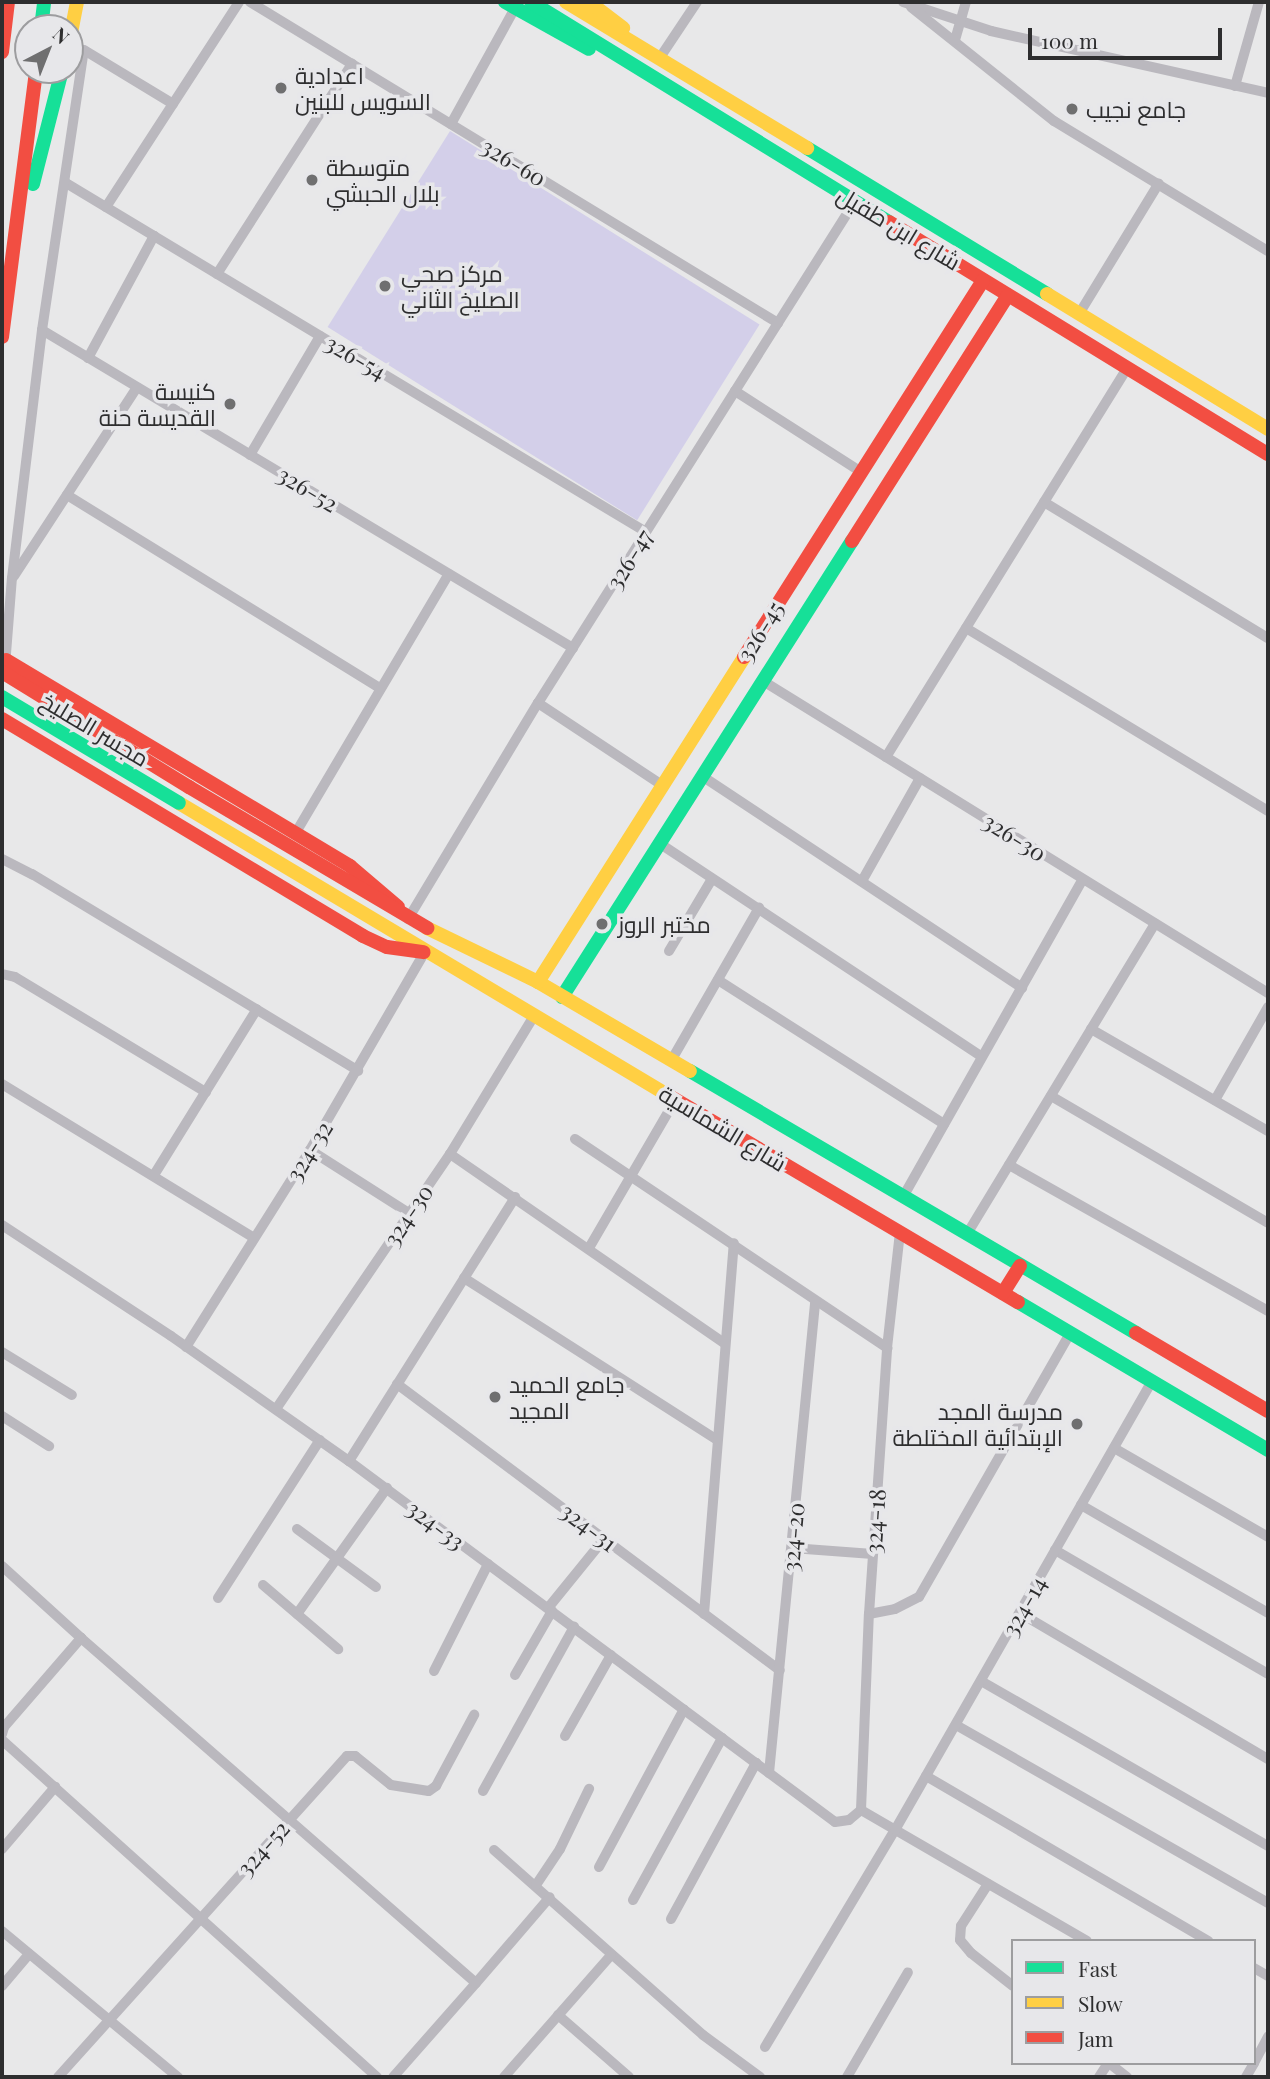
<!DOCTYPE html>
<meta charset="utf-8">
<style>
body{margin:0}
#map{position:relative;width:1270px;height:2079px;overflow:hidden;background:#e8e8e9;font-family:"Playfair Display",Cairo,serif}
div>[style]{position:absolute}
.green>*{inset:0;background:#d3cfe9;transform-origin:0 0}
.street>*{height:10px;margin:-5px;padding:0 5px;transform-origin:5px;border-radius:5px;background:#bab8be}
.fast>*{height:14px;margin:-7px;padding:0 7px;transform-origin:7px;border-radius:7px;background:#16e098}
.slow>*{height:14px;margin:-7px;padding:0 7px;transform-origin:7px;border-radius:7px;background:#ffcf43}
.jam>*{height:14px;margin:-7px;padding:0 7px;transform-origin:7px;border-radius:7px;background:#f24e42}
.fast-bridge>*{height:14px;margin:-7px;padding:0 7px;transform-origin:7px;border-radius:7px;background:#16e098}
.jam-bridge>*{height:14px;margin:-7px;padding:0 7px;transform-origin:7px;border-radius:7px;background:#f24e42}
.dots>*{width:19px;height:19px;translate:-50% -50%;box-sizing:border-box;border:4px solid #e7e7ea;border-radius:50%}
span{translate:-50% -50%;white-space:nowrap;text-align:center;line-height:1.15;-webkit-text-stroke:7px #e7e7ea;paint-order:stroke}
.poi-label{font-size:23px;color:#2e2e2f}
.left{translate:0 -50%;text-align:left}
.right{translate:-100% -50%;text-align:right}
.street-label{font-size:23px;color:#2e2e2f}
.frame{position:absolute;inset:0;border:4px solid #2e2e2f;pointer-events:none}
.legend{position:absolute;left:1011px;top:1939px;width:245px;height:126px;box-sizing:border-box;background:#e7e7ea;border:2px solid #9d9d9f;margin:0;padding:9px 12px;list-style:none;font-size:21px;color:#2e2e2f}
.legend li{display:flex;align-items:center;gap:14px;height:35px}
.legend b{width:35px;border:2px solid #9d9d9f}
.north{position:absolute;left:14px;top:14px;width:70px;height:70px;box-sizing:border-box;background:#e7e7ea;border:2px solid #9d9d9f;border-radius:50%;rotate:42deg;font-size:19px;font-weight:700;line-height:28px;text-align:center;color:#2e2e2f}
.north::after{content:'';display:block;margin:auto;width:24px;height:32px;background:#6f6f70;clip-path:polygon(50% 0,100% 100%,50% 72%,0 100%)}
.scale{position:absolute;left:1028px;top:28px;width:194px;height:32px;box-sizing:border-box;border:4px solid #2e2e2f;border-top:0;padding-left:9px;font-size:21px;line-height:24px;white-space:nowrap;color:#2e2e2f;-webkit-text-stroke:5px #e7e7ea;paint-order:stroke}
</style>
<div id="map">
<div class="green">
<i style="left:450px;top:131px;width:365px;height:231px;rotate:32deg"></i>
</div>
<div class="street">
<i style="left:250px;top:2px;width:618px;rotate:31.3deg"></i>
<i style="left:903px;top:2px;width:93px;rotate:18.2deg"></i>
<i style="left:991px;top:31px;width:284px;rotate:12.6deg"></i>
<i style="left:911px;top:7px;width:183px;rotate:38.6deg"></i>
<i style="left:1054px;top:121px;width:250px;rotate:31.3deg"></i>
<i style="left:955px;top:40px;width:40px;rotate:-74deg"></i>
<i style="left:659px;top:59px;width:69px;rotate:-56.3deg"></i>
<i style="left:1235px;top:86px;width:87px;rotate:-74.1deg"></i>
<i style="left:451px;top:124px;width:132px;rotate:-61.1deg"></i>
<i style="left:66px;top:183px;width:677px;rotate:31.04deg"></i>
<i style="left:106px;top:207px;width:244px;rotate:-57deg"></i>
<i style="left:217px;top:274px;width:250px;rotate:-57.3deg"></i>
<i style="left:1079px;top:314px;width:153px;rotate:-58.6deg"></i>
<i style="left:42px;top:330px;width:619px;rotate:30.92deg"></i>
<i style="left:88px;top:358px;width:139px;rotate:-61.6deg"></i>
<i style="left:735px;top:391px;width:150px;rotate:32.7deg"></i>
<i style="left:250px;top:455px;width:138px;rotate:-59.5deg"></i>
<i style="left:67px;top:495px;width:367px;rotate:31.7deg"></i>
<i style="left:1044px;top:502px;width:262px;rotate:31.3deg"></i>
<i style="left:14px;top:576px;width:225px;rotate:-56.9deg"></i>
<i style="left:966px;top:628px;width:353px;rotate:31.2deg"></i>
<i style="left:5px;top:666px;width:88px;rotate:-85.5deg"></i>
<i style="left:12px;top:578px;width:250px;rotate:-83.1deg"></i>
<i style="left:42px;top:330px;width:283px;rotate:-81.5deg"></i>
<i style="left:84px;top:50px;width:104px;rotate:31.2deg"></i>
<i style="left:763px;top:681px;width:594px;rotate:31.71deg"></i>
<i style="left:538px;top:703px;width:149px;rotate:33.5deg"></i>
<i style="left:886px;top:757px;width:458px;rotate:-58.2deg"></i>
<i style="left:702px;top:776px;width:384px;rotate:33.5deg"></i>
<i style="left:295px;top:834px;width:302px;rotate:-59.4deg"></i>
<i style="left:659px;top:843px;width:387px;rotate:33.5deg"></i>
<i style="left:2px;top:859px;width:34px;rotate:27deg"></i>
<i style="left:32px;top:874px;width:381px;rotate:31.1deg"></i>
<i style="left:862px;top:881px;width:118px;rotate:-60.6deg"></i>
<i style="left:408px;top:919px;width:252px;rotate:-59deg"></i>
<i style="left:538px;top:703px;width:594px;rotate:-57.73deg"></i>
<i style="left:669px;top:951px;width:84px;rotate:-59.2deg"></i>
<i style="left:2px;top:974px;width:13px;rotate:13deg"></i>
<i style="left:15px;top:977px;width:223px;rotate:31.1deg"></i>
<i style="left:718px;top:980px;width:268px;rotate:32.5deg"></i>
<i style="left:1091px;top:1029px;width:204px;rotate:30deg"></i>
<i style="left:671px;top:1061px;width:177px;rotate:-60.1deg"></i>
<i style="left:2px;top:1084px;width:295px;rotate:31.4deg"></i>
<i style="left:1051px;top:1096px;width:251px;rotate:30.3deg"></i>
<i style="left:1215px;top:1100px;width:107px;rotate:-60.3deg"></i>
<i style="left:575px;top:1139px;width:376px;rotate:33.8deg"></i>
<i style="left:310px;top:1150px;width:117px;rotate:32.5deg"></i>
<i style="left:450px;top:1154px;width:334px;rotate:34.6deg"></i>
<i style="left:1009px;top:1165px;width:297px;rotate:29.4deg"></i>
<i style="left:154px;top:1175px;width:195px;rotate:-58.2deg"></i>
<i style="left:903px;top:1197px;width:365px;rotate:-60.5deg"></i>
<i style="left:2px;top:1225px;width:202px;rotate:33.3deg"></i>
<i style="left:171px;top:1336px;width:218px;rotate:35.1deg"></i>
<i style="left:349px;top:1461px;width:605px;rotate:36.6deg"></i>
<i style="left:835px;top:1822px;width:14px;rotate:-8deg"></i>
<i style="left:849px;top:1820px;width:16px;rotate:-40deg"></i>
<i style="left:967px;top:1234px;width:363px;rotate:-58.8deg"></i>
<i style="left:589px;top:1248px;width:171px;rotate:-59.8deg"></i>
<i style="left:464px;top:1278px;width:299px;rotate:32.6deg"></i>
<i style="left:186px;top:1347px;width:233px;rotate:-57.8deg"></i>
<i style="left:310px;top:1150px;width:229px;rotate:-59.9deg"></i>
<i style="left:2px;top:1352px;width:82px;rotate:31.6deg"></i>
<i style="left:397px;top:1384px;width:478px;rotate:36.8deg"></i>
<i style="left:276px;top:1409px;width:309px;rotate:-55.7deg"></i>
<i style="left:450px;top:1154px;width:162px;rotate:-58.7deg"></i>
<i style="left:2px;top:1416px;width:56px;rotate:32.6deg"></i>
<i style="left:1114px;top:1448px;width:178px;rotate:30deg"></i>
<i style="left:349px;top:1461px;width:312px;rotate:-57.8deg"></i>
<i style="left:1081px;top:1505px;width:216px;rotate:30deg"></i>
<i style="left:297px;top:1529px;width:98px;rotate:36.3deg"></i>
<i style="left:792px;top:1548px;width:81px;rotate:4.2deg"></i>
<i style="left:1055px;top:1550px;width:246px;rotate:30.2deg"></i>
<i style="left:2px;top:1566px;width:107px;rotate:42.3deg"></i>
<i style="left:263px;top:1585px;width:99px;rotate:40.5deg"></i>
<i style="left:218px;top:1598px;width:188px;rotate:-57.2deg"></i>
<i style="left:548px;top:1608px;width:89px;rotate:-50.9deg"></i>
<i style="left:1020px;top:1613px;width:288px;rotate:30.5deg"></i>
<i style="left:297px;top:1614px;width:155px;rotate:-54.5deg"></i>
<i style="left:704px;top:1614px;width:372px;rotate:-85.4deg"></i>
<i style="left:869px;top:1614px;width:26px;rotate:-11deg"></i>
<i style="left:895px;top:1609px;width:27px;rotate:-27deg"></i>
<i style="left:919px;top:1597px;width:304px;rotate:-60.2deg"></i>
<i style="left:434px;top:1671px;width:120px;rotate:-63.2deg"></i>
<i style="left:515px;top:1675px;width:74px;rotate:-60deg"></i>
<i style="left:981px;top:1681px;width:331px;rotate:29.9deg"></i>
<i style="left:956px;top:1725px;width:359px;rotate:29.7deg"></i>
<i style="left:2px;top:1734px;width:7px;rotate:-74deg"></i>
<i style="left:4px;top:1727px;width:118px;rotate:-49.1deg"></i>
<i style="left:81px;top:1638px;width:524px;rotate:41.13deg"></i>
<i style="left:476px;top:1983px;width:125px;rotate:131.4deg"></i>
<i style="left:565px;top:1736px;width:93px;rotate:-60.4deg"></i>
<i style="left:2px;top:1740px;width:504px;rotate:41.94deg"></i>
<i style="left:769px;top:1773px;width:474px;rotate:-84.4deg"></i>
<i style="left:926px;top:1776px;width:327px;rotate:30.3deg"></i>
<i style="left:483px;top:1791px;width:188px;rotate:-61deg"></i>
<i style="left:861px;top:1810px;width:196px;rotate:-87.7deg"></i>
<i style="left:869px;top:1614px;width:267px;rotate:-86.1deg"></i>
<i style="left:887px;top:1348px;width:117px;rotate:-83.6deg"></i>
<i style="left:861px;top:1810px;width:261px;rotate:30.1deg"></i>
<i style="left:2px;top:1849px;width:82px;rotate:-49.5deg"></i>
<i style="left:494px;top:1850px;width:279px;rotate:41.5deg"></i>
<i style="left:703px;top:2035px;width:71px;rotate:36.4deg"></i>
<i style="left:599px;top:1867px;width:179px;rotate:-61.7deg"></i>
<i style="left:988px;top:1884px;width:50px;rotate:122.7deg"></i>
<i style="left:961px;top:1926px;width:14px;rotate:94deg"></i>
<i style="left:960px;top:1940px;width:17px;rotate:50deg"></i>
<i style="left:971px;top:1953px;width:53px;rotate:38.2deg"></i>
<i style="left:536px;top:1885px;width:43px;rotate:-56.3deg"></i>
<i style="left:560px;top:1849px;width:67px;rotate:-64.2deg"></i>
<i style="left:633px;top:1900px;width:185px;rotate:-61.2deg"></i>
<i style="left:671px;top:1919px;width:178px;rotate:-61.4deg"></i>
<i style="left:2px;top:1931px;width:229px;rotate:39.7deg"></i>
<i style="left:1254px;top:1968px;width:16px;rotate:30deg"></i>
<i style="left:476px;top:1983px;width:113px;rotate:-49.3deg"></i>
<i style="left:2px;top:1986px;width:42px;rotate:-49.8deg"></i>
<i style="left:558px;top:2015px;width:94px;rotate:41.1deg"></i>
<i style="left:765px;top:2047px;width:253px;rotate:-59.1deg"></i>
<i style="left:895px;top:1830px;width:517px;rotate:-60.21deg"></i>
<i style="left:1109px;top:2063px;width:23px;rotate:38deg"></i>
<i style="left:1254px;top:2063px;width:30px;rotate:-62deg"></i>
<i style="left:58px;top:2077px;width:432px;rotate:-48deg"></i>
<i style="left:347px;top:1756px;width:8px"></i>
<i style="left:355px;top:1756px;width:46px;rotate:38.9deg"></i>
<i style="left:391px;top:1785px;width:38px;rotate:9deg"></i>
<i style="left:429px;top:1791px;width:9px;rotate:-36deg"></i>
<i style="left:436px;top:1786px;width:81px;rotate:-61.8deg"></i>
<i style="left:504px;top:2077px;width:162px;rotate:-48.7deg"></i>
<i style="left:847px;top:2077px;width:121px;rotate:-59.8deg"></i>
<i style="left:1099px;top:2077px;width:17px;rotate:-57deg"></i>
<i style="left:1246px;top:2077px;width:16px;rotate:-60deg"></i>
</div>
<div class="fast">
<i style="left:505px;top:2px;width:96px;rotate:29.2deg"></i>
<i style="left:531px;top:2px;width:420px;rotate:31.6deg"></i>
<i style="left:41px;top:28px;width:26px;rotate:-83deg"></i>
<i style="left:807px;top:148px;width:281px;rotate:31.3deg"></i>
<i style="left:33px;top:184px;width:118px;rotate:-75.7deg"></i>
<i style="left:562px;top:997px;width:540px;rotate:-57.55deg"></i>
<i style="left:690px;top:1071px;width:517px;rotate:30.43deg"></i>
<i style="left:1018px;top:1302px;width:291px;rotate:30.6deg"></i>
</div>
<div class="slow">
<i style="left:566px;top:2px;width:282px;rotate:31.2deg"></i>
<i style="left:589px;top:2px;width:43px;rotate:37.4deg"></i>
<i style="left:70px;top:38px;width:37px;rotate:-79deg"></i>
<i style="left:1047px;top:294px;width:259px;rotate:31.4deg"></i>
<i style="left:179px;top:803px;width:573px;rotate:30.86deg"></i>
<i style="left:427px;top:928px;width:123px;rotate:25.9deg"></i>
<i style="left:538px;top:982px;width:176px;rotate:30.4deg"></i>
<i style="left:538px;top:982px;width:385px;rotate:-57.6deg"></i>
</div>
<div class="jam">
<i style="left:2px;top:52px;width:50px;rotate:-83.2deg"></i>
<i style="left:889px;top:222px;width:444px;rotate:31.5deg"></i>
<i style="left:2px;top:337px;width:269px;rotate:-82.7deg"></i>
<i style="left:852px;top:541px;width:291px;rotate:-57.6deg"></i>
<i style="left:744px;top:657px;width:446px;rotate:-57.6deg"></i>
<i style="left:6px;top:660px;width:401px;rotate:30.9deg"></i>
<i style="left:350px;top:866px;width:63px;rotate:40.5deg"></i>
<i style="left:2px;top:719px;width:421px;rotate:31deg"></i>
<i style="left:363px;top:936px;width:26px;rotate:25deg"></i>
<i style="left:387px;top:947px;width:37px;rotate:8deg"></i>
<i style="left:189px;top:787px;width:277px;rotate:30.6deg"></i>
<i style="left:671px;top:1097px;width:403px;rotate:30.6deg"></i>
<i style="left:1003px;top:1293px;width:32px;rotate:-58deg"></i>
<i style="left:1136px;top:1333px;width:153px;rotate:30.6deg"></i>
</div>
<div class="fast-bridge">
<i style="left:2px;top:697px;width:206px;rotate:30.9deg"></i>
</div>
<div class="jam-bridge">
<i style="left:2px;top:672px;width:220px;rotate:31.6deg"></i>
</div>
<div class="dots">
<i style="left:281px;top:88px;background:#6f6f70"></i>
<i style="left:1072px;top:109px;background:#6f6f70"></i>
<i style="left:312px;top:180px;background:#6f6f70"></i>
<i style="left:385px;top:286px;background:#6f6f70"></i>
<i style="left:230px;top:404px;background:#6f6f70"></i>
<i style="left:602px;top:924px;background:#6f6f70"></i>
<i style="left:495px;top:1397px;background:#6f6f70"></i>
<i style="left:1077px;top:1424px;background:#6f6f70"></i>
</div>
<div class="poi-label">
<span class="left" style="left:295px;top:88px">اعدادية<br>السويس للبنين</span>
<span class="left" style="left:1086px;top:109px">جامع نجيب</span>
<span class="left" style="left:326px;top:180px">متوسطة<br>بلال الحبشي</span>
<span class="left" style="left:401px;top:286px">مركز صحي<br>الصليخ الثاني</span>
<span class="right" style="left:216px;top:404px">كنيسة<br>القديسة حنة</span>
<span class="left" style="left:618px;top:924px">مختبر الروز</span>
<span class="left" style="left:509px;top:1397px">جامع الحميد<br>المجيد</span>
<span class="right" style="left:1063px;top:1424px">مدرسة المجد<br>الإبتدائية المختلطة</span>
</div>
<div class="street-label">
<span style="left:514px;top:162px;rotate:31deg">326-60</span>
<span style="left:899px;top:228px;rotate:31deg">شارع ابن طفيل</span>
<span style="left:356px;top:357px;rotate:30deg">326-54</span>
<span style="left:308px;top:489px;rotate:31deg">326-52</span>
<span style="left:629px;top:559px;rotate:-58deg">326-47</span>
<span style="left:760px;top:631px;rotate:-58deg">326-45</span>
<span style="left:95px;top:729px;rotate:31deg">مجسر الصليخ</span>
<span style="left:1015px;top:837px;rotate:32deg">326-30</span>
<span style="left:723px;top:1128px;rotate:31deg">شارع الشماسية</span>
<span style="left:309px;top:1151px;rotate:-58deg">324-32</span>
<span style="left:408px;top:1215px;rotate:-56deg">324-30</span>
<span style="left:875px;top:1521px;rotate:-86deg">324-18</span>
<span style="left:436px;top:1525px;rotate:37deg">324-33</span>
<span style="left:589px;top:1527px;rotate:37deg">324-31</span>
<span style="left:793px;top:1537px;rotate:-85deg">324-20</span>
<span style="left:1024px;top:1606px;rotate:-60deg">324-14</span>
<span style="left:263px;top:1848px;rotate:-48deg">324-52</span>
</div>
<div class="frame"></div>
<ul class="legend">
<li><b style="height:9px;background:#16e098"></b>Fast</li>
<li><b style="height:9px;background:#ffcf43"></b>Slow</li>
<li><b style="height:9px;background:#f24e42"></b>Jam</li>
</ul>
<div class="north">N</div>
<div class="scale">100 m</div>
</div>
